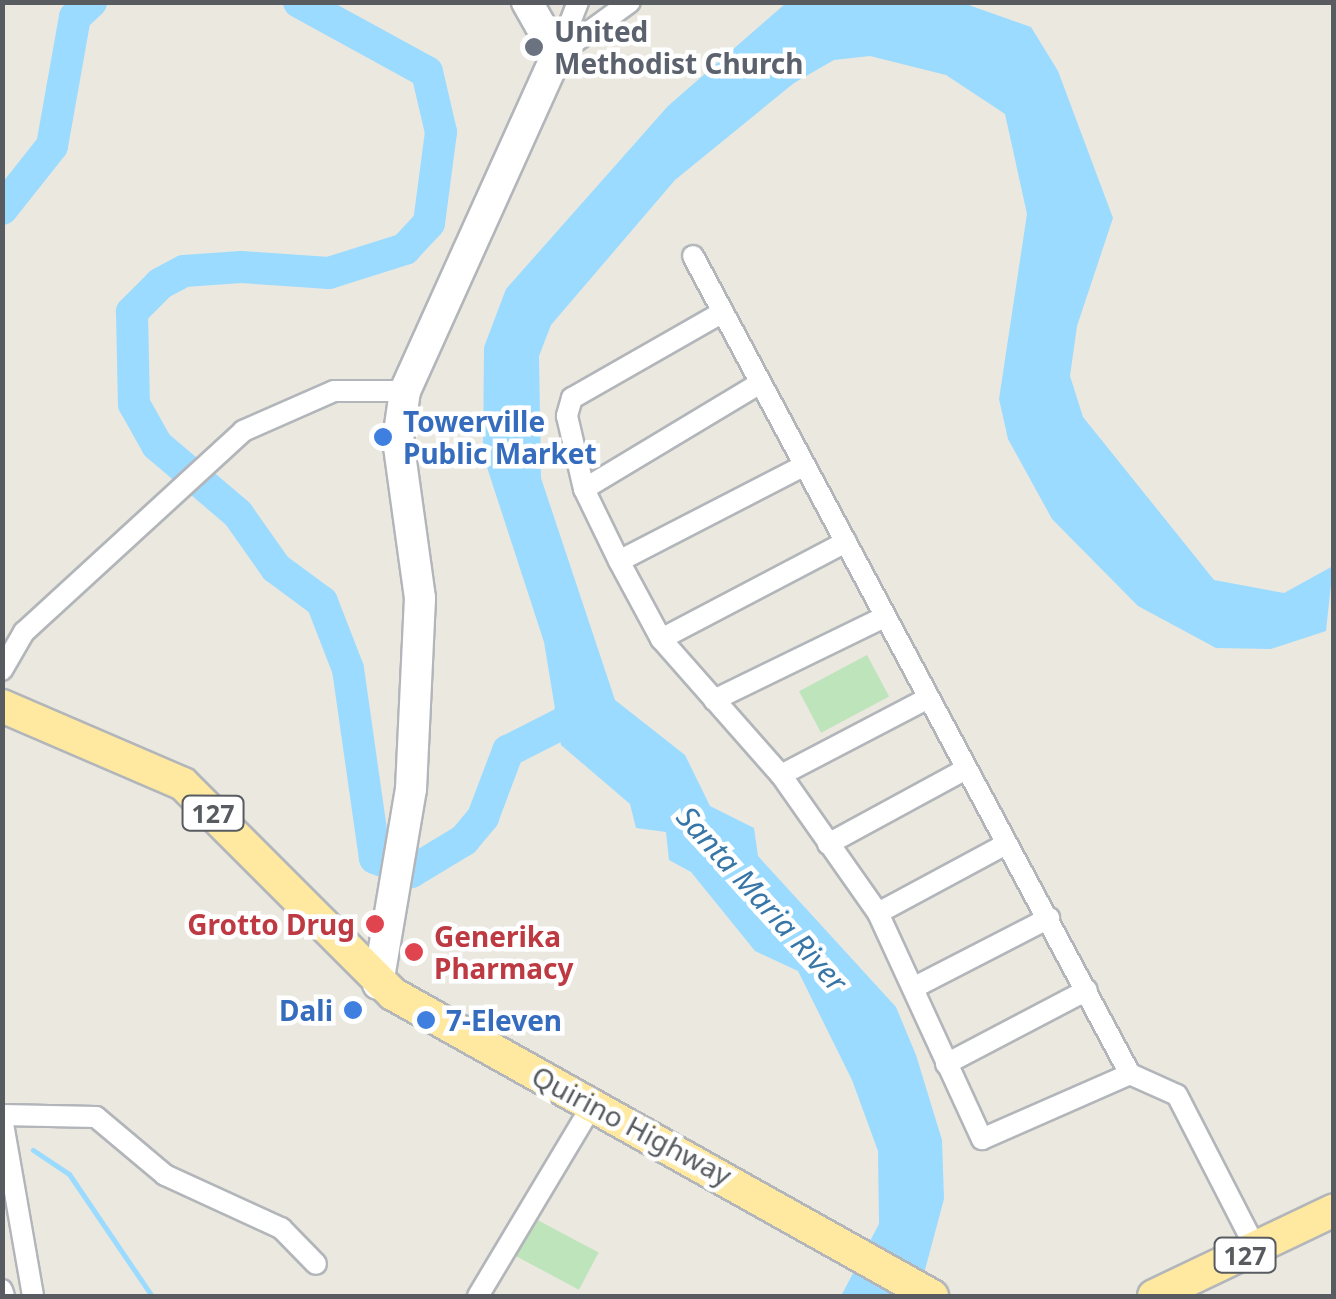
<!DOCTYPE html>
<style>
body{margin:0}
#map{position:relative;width:1336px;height:1299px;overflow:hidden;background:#ebe8df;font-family:"Noto Sans",sans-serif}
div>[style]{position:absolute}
.green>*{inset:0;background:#bde4ba;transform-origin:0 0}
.water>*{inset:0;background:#9bdbff}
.stream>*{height:5px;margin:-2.5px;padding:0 2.5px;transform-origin:2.5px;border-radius:2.5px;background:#9bdbff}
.river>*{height:32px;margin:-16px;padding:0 16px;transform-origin:16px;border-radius:16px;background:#9bdbff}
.roads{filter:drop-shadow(2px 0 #b2b6ba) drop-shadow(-2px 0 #b2b6ba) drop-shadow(0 2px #b2b6ba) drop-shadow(0 -2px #b2b6ba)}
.street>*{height:20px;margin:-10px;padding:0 10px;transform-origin:10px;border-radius:10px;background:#fff}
.secondary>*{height:30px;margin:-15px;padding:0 15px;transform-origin:15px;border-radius:15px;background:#fff}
.primary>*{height:32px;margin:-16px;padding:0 16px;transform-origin:16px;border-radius:16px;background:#ffe9a0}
.dots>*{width:28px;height:28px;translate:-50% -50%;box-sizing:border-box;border:5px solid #fff;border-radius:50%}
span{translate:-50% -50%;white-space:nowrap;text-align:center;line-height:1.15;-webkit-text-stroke:9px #fff;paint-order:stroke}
.shield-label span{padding:2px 8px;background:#fff;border:2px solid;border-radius:8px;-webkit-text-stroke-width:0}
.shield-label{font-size:25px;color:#585c60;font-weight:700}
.worship-label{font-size:28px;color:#5b616d;font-weight:700}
.left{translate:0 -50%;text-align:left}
.shop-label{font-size:28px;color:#366cbe;font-weight:700}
.right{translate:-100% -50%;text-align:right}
.health-label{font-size:28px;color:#be3a42;font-weight:700}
.street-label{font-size:28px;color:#585c60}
.water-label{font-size:30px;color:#3776a7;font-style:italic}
.frame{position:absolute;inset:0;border:5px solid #585c60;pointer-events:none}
</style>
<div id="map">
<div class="green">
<i style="left:867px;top:655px;width:47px;height:77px;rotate:62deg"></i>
<i style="left:528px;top:1215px;width:80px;height:42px;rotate:28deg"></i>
</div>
<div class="water">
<i style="clip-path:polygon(786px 3px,963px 3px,1031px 27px,1058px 71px,1113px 218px,1077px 326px,1070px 376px,1083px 417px,1214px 580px,1284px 593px,1333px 566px,1326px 631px,1271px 649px,1216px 648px,1138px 606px,1052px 519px,1008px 439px,999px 399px,1027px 214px,1005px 114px,946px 75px,870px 56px,834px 60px,794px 83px,675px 180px,551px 325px,539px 356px,541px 478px,615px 700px,685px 755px,710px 806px,754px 828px,758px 856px,896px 1007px,916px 1055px,942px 1140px,944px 1199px,918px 1296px,841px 1296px,879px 1224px,878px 1151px,852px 1080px,798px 971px,755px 951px,691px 872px,669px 860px,666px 832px,636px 828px,630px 804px,561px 745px,544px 642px,483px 455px,484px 347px,506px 289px,668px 106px)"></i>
</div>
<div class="stream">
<i style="left:33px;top:1150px;width:43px;rotate:33.7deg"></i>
<i style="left:69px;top:1174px;width:148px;rotate:55.8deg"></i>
</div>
<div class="river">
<i style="left:299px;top:2px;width:146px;rotate:28.7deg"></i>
<i style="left:427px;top:72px;width:62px;rotate:76.9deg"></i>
<i style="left:441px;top:132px;width:92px;rotate:97.5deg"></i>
<i style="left:429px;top:223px;width:35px;rotate:133deg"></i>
<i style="left:405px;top:249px;width:80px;rotate:162.5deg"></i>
<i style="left:329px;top:273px;width:88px;rotate:-176.1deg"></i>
<i style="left:241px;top:267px;width:57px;rotate:176deg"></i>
<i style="left:184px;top:271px;width:27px;rotate:152deg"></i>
<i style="left:160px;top:284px;width:40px;rotate:135deg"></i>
<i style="left:132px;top:312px;width:92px;rotate:88.8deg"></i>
<i style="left:134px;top:404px;width:47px;rotate:60.7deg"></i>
<i style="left:157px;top:445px;width:106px;rotate:40.4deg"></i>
<i style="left:238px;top:514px;width:66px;rotate:54.9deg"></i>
<i style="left:276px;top:568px;width:57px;rotate:36.5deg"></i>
<i style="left:322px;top:602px;width:72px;rotate:68.8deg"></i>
<i style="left:348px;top:669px;width:191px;rotate:81.9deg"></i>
<i style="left:375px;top:858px;width:39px;rotate:21deg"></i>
<i style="left:411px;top:872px;width:62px;rotate:-31.1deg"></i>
<i style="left:464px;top:840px;width:30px;rotate:-50deg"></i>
<i style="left:483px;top:817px;width:71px;rotate:-69.3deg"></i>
<i style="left:508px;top:751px;width:64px;rotate:-27deg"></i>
<i style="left:565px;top:722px;width:27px;rotate:-56deg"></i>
<i style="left:2px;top:209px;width:80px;rotate:-51.6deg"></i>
<i style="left:52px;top:146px;width:131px;rotate:-79.9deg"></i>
<i style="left:75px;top:17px;width:22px;rotate:-43deg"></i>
</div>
<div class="roads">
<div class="street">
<i style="left:558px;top:53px;width:55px;rotate:-68.6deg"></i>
<i style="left:557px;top:55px;width:90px;rotate:-36deg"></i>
<i style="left:693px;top:256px;width:927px;rotate:61.89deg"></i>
<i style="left:1130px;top:1074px;width:51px;rotate:24.1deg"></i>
<i style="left:1177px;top:1095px;width:173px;rotate:62.8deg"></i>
<i style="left:723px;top:312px;width:174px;rotate:150.3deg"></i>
<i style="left:572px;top:398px;width:19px;rotate:106deg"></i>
<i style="left:567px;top:416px;width:75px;rotate:76.9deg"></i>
<i style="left:584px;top:489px;width:80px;rotate:64.1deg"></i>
<i style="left:619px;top:561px;width:89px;rotate:61.7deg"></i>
<i style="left:661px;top:639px;width:181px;rotate:48.6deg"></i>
<i style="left:781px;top:775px;width:169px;rotate:54.9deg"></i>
<i style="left:878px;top:913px;width:249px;rotate:65.3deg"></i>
<i style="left:982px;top:1139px;width:162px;rotate:-23.7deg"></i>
<i style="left:584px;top:489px;width:204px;rotate:-31deg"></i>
<i style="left:619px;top:561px;width:207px;rotate:-27.3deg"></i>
<i style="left:661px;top:639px;width:209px;rotate:-27.7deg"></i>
<i style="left:2px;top:670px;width:44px;rotate:-59.9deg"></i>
<i style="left:24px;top:632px;width:297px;rotate:-42.5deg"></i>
<i style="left:243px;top:431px;width:99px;rotate:-23.7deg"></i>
<i style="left:334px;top:391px;width:71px"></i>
<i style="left:714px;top:700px;width:189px;rotate:-26deg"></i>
<i style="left:781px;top:775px;width:166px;rotate:-27.6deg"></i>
<i style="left:828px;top:844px;width:157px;rotate:-28.5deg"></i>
<i style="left:878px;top:913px;width:145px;rotate:-28.3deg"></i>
<i style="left:915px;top:987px;width:151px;rotate:-27.2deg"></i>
<i style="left:946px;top:1064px;width:159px;rotate:-27.7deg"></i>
<i style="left:2px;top:1115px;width:94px;rotate:1.2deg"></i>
<i style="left:96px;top:1117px;width:90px;rotate:40deg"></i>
<i style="left:165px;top:1175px;width:128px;rotate:24.6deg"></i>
<i style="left:281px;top:1228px;width:50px;rotate:45.8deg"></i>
<i style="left:2px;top:1118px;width:181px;rotate:80.1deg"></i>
<i style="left:2px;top:1290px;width:6px;rotate:72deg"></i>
<i style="left:478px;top:1296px;width:220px;rotate:-59.1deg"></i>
</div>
<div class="secondary">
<i style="left:378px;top:984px;width:198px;rotate:-80.4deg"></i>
<i style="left:411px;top:789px;width:191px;rotate:-87.3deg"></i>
<i style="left:420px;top:598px;width:160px;rotate:-97.9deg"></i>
<i style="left:398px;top:440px;width:49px;rotate:-81.9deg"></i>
<i style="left:405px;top:391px;width:369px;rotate:-65.7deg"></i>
<i style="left:557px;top:55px;width:61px;rotate:-119.5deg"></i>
</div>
<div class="primary">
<i style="left:2px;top:706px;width:197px;rotate:23.3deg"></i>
<i style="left:183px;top:784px;width:297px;rotate:45deg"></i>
<i style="left:393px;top:994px;width:618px;rotate:29.26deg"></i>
<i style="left:1154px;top:1296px;width:199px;rotate:-25.5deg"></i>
</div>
</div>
<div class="dots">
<i style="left:534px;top:47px;background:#6b7280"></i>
<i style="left:383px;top:437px;background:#3f7fe0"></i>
<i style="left:375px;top:924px;background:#e0444e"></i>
<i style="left:414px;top:952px;background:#e0444e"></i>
<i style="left:353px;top:1010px;background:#3f7fe0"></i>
<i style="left:426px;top:1020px;background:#3f7fe0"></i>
</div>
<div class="shield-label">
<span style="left:213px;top:813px">127</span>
<span style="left:1245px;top:1255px">127</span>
</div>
<div class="worship-label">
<span class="left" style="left:554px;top:47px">United<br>Methodist Church</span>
</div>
<div class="shop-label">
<span class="left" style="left:403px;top:437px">Towerville<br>Public Market</span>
<span class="right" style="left:333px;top:1010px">Dali</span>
<span class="left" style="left:446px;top:1020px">7-Eleven</span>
</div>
<div class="health-label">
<span class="right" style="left:355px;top:924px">Grotto Drug</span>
<span class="left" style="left:434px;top:952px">Generika<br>Pharmacy</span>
</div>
<div class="street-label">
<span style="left:632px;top:1125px;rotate:28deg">Quirino Highway</span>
</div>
<div class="water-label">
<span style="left:762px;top:899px;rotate:48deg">Santa Maria River</span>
</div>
<div class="frame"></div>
</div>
